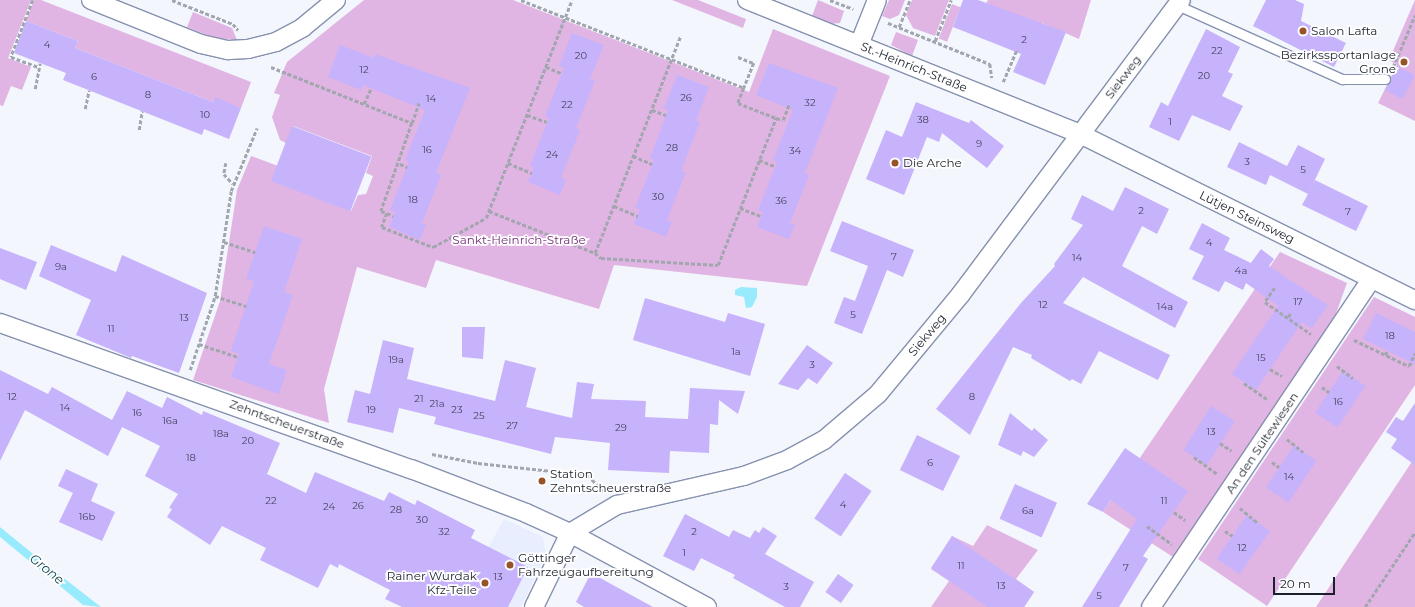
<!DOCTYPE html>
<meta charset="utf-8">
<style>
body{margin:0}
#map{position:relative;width:1415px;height:607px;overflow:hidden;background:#f3f6fc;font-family:Montserrat,sans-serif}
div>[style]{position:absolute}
.built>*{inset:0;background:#e8eefe}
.green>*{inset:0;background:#e1b5e3;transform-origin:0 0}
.water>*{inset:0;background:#97ebfc}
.building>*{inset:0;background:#c7b2fc;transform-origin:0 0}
.path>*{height:2.5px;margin-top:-1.25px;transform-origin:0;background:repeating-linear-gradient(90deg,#a2a6ae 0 4px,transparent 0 6px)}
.roads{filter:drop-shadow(1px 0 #8691af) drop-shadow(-1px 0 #8691af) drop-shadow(0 1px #8691af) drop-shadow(0 -1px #8691af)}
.lane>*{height:9px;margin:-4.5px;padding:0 4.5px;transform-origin:4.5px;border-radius:4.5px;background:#fff}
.street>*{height:18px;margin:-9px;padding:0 9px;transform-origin:9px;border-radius:9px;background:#fff}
.dots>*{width:11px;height:11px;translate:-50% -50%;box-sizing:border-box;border:2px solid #fff;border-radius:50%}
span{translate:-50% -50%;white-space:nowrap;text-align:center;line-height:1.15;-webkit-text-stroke:3.5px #fff;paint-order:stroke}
.number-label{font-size:10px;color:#46445f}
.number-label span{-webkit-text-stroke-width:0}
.poi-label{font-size:12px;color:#1b202b}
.left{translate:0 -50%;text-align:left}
.right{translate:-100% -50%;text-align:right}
.street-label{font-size:12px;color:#1b202b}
.park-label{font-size:12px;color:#743079}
.water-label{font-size:13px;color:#144650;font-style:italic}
.scale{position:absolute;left:1273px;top:577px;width:62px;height:18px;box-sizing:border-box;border:2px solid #1b202b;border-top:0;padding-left:5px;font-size:12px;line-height:14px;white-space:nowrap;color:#1b202b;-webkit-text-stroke:3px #fff;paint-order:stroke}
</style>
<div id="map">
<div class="built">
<i style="clip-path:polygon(504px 519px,543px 537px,546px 555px,521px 607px,428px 607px,467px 586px)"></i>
</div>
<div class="green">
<i style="clip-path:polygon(0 0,31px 0,8px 58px,31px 67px,22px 90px,11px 86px,3px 106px,0 105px)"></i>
<i style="clip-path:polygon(34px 0,41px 0,251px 82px,241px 108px,215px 98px,213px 102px,75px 48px,78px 41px,26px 21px)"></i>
<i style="clip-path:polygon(364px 0,513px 0,749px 92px,773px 29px,890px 76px,807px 286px,614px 265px,599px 309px,436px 260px,426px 288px,357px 267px,324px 389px,329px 423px,193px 380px,220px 301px,237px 190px,251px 156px,278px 166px,272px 181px,351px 211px,358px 195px,366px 194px,373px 176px,366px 173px,372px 156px,293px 126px,286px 143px,280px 140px,272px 117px,280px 95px,274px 93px,287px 62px)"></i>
<i style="clip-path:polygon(672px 0,698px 0,746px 19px,743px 28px)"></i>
<i style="clip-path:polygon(818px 0,844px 11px,840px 23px,830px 24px,812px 16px)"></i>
<i style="clip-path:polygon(889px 0,905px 0,899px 15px,890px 19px,882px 16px)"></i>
<i style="clip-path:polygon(912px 0,949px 0,935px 36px,913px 28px,906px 15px)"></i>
<i style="clip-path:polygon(988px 0,1091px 0,1079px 39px,1042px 23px,1039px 29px,986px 3px)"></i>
<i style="clip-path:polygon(1415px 0,1415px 121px,1378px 103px,1397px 65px,1389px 60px)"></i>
<i style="left:952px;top:4px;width:9px;height:37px;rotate:21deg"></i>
<i style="clip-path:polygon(193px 12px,232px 28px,237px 40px,214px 38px,187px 27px)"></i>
<i style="clip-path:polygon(896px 32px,918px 40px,912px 56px,891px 45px)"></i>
<i style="clip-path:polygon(1280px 252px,1347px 283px,1334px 319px,1173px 557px,1103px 512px)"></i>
<i style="clip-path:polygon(1374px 297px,1415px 317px,1415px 385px,1267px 606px,1198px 559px)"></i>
<i style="clip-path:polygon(1415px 457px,1415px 607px,1316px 607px)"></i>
<i style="clip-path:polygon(987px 525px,1038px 550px,1016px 579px,1034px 592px,1024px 607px,931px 607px,949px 581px,931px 569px,952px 536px,973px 546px)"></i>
</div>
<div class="water">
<i style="clip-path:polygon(741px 287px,757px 288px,757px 297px,752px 307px,746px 308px,744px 297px,735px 295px,735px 290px)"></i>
<i style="clip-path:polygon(0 527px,38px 558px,101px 607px,83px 605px,0 537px)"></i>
</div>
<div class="building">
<i style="clip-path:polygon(963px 0,978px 0,1066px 32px,1045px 85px,1013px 72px,1021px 54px,953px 27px)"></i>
<i style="clip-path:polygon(1266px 0,1295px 0,1304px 4px,1301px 21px,1346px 43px,1334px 67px,1253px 26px)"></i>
<i style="clip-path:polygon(26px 21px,78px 41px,75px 48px,213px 102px,215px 97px,241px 108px,229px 139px,204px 129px,202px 135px,63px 80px,66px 73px,14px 53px)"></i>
<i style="clip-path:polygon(1206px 29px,1240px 47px,1228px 72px,1233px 74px,1222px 96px,1243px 106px,1230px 131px,1192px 115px,1179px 141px,1149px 127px,1161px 102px,1168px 106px)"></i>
<i style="clip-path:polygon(572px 33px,604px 45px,590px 79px,595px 81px,576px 128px,580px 130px,561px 178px,566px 180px,560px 195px,528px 182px,534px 167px,530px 166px,549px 118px,545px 116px,564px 68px,559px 66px)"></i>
<i style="clip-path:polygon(340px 45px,374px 58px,375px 54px,470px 88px,436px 173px,441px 175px,422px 223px,426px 225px,420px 240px,389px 227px,395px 212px,390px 210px,409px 162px,405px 160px,425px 110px,363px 85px,361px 90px,328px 77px)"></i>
<i style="clip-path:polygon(769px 63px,838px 88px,805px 173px,809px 175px,790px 223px,795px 225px,789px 239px,757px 227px,763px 212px,758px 210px,777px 162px,773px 160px,793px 110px,756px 95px)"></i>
<i style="left:1397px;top:66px;width:20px;height:27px;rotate:27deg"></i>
<i style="clip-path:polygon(677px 75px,709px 87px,696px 121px,700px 122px,681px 171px,686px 172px,667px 220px,672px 222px,666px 237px,634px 224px,640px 209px,635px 208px,654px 160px,650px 158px,668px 110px,664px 108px)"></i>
<i style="clip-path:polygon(916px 102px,969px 123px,971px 120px,1004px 146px,987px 168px,942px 133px,939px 142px,927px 137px,904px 195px,866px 179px,886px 130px,902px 137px)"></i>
<i style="left:292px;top:126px;width:85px;height:59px;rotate:21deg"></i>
<i style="clip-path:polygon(1239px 142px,1287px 166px,1298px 145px,1325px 159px,1309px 192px,1315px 180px,1368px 206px,1356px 231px,1302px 205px,1308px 194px,1270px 175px,1266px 185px,1227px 167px)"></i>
<i style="clip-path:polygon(1125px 187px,1169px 209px,1157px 234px,1142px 226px,1122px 266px,1188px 302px,1175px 328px,1083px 277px,1063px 303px,1170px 355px,1158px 380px,1099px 351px,1081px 384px,1072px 379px,1070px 381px,1031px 358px,1032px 355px,1013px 347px,970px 435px,936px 409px,1021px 303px,1055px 266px,1054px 264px,1083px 225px,1071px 219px,1082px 195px,1113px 211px)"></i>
<i style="clip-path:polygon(842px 221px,914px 250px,903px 277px,887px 270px,862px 334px,834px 323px,844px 297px,855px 301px,868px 266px,830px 251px)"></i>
<i style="clip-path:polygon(1202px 223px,1230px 238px,1224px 250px,1251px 263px,1261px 249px,1274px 259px,1269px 266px,1328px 305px,1312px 328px,1302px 322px,1256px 390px,1232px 374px,1278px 306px,1246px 283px,1243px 290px,1225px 281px,1219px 292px,1192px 279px,1204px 256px,1189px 249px)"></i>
<i style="clip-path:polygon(264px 226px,302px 239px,284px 292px,293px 295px,269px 364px,287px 370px,279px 394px,231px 377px,239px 354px,231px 351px,254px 281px,246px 279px)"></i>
<i style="clip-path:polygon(51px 245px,116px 272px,122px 255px,207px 293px,179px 373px,132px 356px,131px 358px,76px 335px,91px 300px,39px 276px)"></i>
<i style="clip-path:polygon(0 248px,37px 262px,26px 290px,0 279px)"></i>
<i style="clip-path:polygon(645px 298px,725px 322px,728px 313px,765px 324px,750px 376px,633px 340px)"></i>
<i style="clip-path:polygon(1376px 313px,1415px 332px,1415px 364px,1363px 339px)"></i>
<i style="clip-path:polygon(462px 327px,485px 327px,483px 359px,462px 357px)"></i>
<i style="clip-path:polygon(383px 340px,414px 348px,407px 379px,495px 401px,505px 360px,536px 368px,526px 407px,572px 418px,577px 382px,594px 384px,591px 399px,646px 401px,645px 417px,688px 419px,690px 388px,745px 391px,738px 414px,719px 400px,718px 425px,710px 424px,709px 453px,670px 451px,669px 473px,608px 470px,610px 443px,555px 437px,551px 454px,434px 424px,436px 417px,399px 408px,393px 433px,347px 422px,355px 390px,370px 394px)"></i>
<i style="clip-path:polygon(807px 345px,833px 363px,817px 384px,808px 378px,798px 390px,778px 384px)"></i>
<i style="clip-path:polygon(0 370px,48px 394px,52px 387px,112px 420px,127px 391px,162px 408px,167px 397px,202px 415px,203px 411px,280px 443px,267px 474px,306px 493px,315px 472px,384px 501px,389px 492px,415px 505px,417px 500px,475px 530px,471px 538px,528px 567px,508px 607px,402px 607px,385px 599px,390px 590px,339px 564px,338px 568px,330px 564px,318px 588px,260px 560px,266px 548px,222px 526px,210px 545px,167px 517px,172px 509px,169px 508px,178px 494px,145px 476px,160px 446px,122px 427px,108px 456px,25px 410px,0 461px)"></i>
<i style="left:1343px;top:371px;width:27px;height:50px;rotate:34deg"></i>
<i style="clip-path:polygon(1415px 403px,1415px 465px,1391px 448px,1397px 439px,1386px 432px,1396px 417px,1403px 421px)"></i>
<i style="left:1211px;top:406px;width:28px;height:52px;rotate:32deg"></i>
<i style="clip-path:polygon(1010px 413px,1032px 431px,1034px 428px,1048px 440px,1034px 457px,1023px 451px,1021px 456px,998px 445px)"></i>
<i style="left:917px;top:435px;width:48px;height:39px;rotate:26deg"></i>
<i style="left:1294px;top:446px;width:27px;height:50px;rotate:34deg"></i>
<i style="clip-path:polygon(1125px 448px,1188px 491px,1143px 556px,1148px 559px,1119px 607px,1082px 607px,1137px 519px,1111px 500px,1103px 512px,1087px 504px)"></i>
<i style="clip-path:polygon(66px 469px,98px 484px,91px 501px,115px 512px,102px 541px,59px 522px,73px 493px,58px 486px)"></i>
<i style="left:845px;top:473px;width:32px;height:55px;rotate:34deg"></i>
<i style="left:1015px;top:484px;width:46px;height:38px;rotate:24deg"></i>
<i style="clip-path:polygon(685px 514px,729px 537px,733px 530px,750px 538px,755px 530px,759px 533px,763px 527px,777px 536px,765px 554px,814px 582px,800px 607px,785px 607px,733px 578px,735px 575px,701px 558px,694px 571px,663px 556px)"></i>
<i style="left:1247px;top:515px;width:28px;height:53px;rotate:35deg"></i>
<i style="clip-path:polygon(952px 536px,1034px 592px,1024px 607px,987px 607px,931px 568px)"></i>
<i style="clip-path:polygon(591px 573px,653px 607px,584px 607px,576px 602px)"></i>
<i style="left:838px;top:574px;width:19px;height:22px;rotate:35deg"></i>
</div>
<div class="path">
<i style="left:33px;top:0;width:61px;rotate:111.1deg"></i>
<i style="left:11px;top:57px;width:30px;rotate:20deg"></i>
<i style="left:172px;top:0;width:66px;rotate:21.5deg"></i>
<i style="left:233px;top:24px;width:8px;rotate:50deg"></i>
<i style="left:521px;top:0;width:240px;rotate:21.5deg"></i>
<i style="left:744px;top:88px;width:16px;rotate:112deg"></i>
<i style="left:738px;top:103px;width:41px;rotate:21.5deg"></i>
<i style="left:776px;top:118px;width:7px;rotate:16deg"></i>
<i style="left:783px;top:120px;width:17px;rotate:-69deg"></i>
<i style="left:830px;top:0;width:25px;rotate:21deg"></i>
<i style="left:888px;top:23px;width:110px;rotate:21.9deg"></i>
<i style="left:990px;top:64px;width:14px;rotate:82deg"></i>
<i style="left:899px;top:27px;width:29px;rotate:-68deg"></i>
<i style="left:935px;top:41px;width:44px;rotate:-68.7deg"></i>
<i style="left:738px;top:57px;width:17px;rotate:21deg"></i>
<i style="left:754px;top:63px;width:27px;rotate:112deg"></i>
<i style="left:271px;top:67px;width:152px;rotate:21.7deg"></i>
<i style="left:412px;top:123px;width:93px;rotate:109.4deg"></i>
<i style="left:381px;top:211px;width:6px;rotate:18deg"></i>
<i style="left:387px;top:213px;width:15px;rotate:110deg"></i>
<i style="left:382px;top:227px;width:55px;rotate:21.4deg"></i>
<i style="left:433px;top:247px;width:60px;rotate:-28.7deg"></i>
<i style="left:486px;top:218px;width:234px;rotate:-68.5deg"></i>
<i style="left:546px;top:67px;width:16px;rotate:22deg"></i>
<i style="left:1393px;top:67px;width:56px;rotate:-67.1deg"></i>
<i style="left:1003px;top:82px;width:36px;rotate:-67deg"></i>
<i style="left:35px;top:89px;width:26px;rotate:-79deg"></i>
<i style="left:364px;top:104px;width:17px;rotate:-66deg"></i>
<i style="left:85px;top:109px;width:19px;rotate:-78deg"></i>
<i style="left:652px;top:110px;width:15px;rotate:20deg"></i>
<i style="left:527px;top:115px;width:21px;rotate:19deg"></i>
<i style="left:412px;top:123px;width:21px;rotate:-71deg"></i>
<i style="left:139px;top:130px;width:19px;rotate:-81deg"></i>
<i style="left:633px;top:156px;width:21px;rotate:23deg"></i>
<i style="left:759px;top:160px;width:17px;rotate:21deg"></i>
<i style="left:226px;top:163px;width:11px;rotate:100deg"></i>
<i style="left:224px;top:174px;width:13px;rotate:48deg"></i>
<i style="left:508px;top:163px;width:26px;rotate:23deg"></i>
<i style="left:400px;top:164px;width:8px;rotate:23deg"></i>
<i style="left:614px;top:206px;width:26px;rotate:23deg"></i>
<i style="left:740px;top:208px;width:22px;rotate:21deg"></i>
<i style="left:489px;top:211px;width:114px;rotate:21.6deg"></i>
<i style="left:595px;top:253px;width:234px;rotate:-68.5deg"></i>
<i style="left:387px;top:213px;width:7px;rotate:27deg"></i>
<i style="left:224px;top:242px;width:33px;rotate:18deg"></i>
<i style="left:595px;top:253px;width:8px;rotate:40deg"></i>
<i style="left:601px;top:258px;width:117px;rotate:3.4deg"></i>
<i style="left:718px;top:265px;width:158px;rotate:-68.5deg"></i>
<i style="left:1275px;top:288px;width:17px;rotate:126deg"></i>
<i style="left:1265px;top:302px;width:56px;rotate:34.8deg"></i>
<i style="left:215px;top:296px;width:33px;rotate:18deg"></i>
<i style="left:1288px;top:317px;width:4px;rotate:-56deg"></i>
<i style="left:1354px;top:340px;width:61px;rotate:25.3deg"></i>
<i style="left:1409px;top:366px;width:14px;rotate:-65deg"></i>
<i style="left:199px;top:344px;width:41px;rotate:18.4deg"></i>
<i style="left:1385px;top:355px;width:4px;rotate:-63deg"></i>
<i style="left:1337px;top:366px;width:20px;rotate:37deg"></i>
<i style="left:1270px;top:369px;width:14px;rotate:30deg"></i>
<i style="left:190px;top:370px;width:78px;rotate:-71.3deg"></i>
<i style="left:215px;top:296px;width:106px;rotate:-81.3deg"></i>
<i style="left:231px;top:191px;width:68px;rotate:-67.6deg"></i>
<i style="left:1244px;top:383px;width:28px;rotate:35deg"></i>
<i style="left:1322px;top:387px;width:9px;rotate:36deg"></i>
<i style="left:1287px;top:439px;width:21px;rotate:39deg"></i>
<i style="left:1220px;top:443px;width:14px;rotate:34deg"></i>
<i style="left:432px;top:454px;width:47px;rotate:11.1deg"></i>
<i style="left:478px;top:463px;width:111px;rotate:6.2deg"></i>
<i style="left:588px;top:475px;width:23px;rotate:47deg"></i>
<i style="left:1194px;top:457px;width:29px;rotate:36deg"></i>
<i style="left:1272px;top:462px;width:9px;rotate:36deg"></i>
<i style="left:1240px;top:508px;width:23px;rotate:40deg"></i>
<i style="left:1174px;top:512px;width:14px;rotate:36deg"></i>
<i style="left:1147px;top:526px;width:31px;rotate:36deg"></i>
<i style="left:1225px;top:531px;width:9px;rotate:32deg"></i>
<i style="left:1365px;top:607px;width:90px;rotate:-56.3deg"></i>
</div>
<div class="roads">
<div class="lane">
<i style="left:1177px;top:5px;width:181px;rotate:24.2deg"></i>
<i style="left:1342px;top:79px;width:43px"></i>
</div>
<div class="street">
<i style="left:91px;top:0;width:118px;rotate:21.8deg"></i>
<i style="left:201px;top:44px;width:28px;rotate:13deg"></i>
<i style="left:228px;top:50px;width:20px;rotate:-3deg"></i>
<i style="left:248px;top:49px;width:29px;rotate:-14deg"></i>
<i style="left:276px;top:42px;width:30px;rotate:-28deg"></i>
<i style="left:302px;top:28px;width:44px;rotate:-39.5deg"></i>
<i style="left:747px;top:0;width:359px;rotate:21.9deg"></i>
<i style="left:1080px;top:134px;width:374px;rotate:26.4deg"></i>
<i style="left:859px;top:45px;width:48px;rotate:-68.2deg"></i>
<i style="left:0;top:323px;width:436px;rotate:19.6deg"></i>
<i style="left:411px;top:469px;width:123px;rotate:20.9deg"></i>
<i style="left:526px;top:513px;width:48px;rotate:24.4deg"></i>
<i style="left:570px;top:533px;width:156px;rotate:28.4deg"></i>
<i style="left:570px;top:533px;width:55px;rotate:-30.8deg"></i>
<i style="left:617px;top:505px;width:130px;rotate:-12.9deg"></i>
<i style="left:744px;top:476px;width:46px;rotate:-20.4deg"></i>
<i style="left:787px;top:460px;width:42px;rotate:-28.4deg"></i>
<i style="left:824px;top:440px;width:71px;rotate:-40.4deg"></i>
<i style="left:878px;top:394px;width:130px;rotate:-50.3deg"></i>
<i style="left:961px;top:294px;width:367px;rotate:-53.2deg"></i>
<i style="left:534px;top:607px;width:82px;rotate:-64.1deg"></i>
<i style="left:1151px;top:607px;width:395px;rotate:-56.1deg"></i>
</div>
</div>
<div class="dots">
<i style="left:1303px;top:31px;background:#975227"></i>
<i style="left:1404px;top:62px;background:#975227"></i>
<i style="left:895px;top:163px;background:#975227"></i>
<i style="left:542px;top:481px;background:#975227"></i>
<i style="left:510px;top:565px;background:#975227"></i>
<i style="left:485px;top:583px;background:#975227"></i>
</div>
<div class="number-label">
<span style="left:1024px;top:40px">2</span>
<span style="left:47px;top:45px">4</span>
<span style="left:1217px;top:51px">22</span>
<span style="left:581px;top:56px">20</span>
<span style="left:364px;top:70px">12</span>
<span style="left:1204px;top:76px">20</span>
<span style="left:94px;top:77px">6</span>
<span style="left:148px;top:95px">8</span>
<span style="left:686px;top:98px">26</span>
<span style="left:431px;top:99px">14</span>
<span style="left:810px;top:103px">32</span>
<span style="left:567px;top:105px">22</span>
<span style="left:205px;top:115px">10</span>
<span style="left:923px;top:120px">38</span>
<span style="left:1170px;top:122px">1</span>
<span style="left:979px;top:144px">9</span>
<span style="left:672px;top:148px">28</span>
<span style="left:427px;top:150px">16</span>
<span style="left:795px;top:151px">34</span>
<span style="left:552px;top:155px">24</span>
<span style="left:1247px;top:162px">3</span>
<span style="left:1303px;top:170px">5</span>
<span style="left:658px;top:197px">30</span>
<span style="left:413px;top:200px">18</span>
<span style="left:781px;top:201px">36</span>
<span style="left:1141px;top:211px">2</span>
<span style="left:1348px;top:212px">7</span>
<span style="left:1209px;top:243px">4</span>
<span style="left:894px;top:257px">7</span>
<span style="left:1077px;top:258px">14</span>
<span style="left:61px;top:267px">9a</span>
<span style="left:1241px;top:271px">4a</span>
<span style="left:1298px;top:302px">17</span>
<span style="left:1043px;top:305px">12</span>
<span style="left:1165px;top:307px">14a</span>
<span style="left:853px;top:315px">5</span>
<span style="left:184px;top:318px">13</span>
<span style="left:111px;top:329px">11</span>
<span style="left:1390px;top:336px">18</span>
<span style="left:736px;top:352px">1a</span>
<span style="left:1261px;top:358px">15</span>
<span style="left:396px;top:360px">19a</span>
<span style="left:812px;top:365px">3</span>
<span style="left:12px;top:397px">12</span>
<span style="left:972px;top:397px">8</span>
<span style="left:419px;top:399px">21</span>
<span style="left:1338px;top:402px">16</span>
<span style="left:437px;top:404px">21a</span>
<span style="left:65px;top:408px">14</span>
<span style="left:371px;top:410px">19</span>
<span style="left:457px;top:410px">23</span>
<span style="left:137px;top:413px">16</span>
<span style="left:479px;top:416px">25</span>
<span style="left:170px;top:421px">16a</span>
<span style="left:512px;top:426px">27</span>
<span style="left:621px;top:428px">29</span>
<span style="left:1211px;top:432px">13</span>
<span style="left:221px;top:434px">18a</span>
<span style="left:248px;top:441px">20</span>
<span style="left:191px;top:458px">18</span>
<span style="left:930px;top:463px">6</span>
<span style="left:1289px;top:477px">14</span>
<span style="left:271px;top:501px">22</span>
<span style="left:1164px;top:501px">11</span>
<span style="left:843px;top:505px">4</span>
<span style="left:358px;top:506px">26</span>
<span style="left:329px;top:507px">24</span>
<span style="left:396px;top:510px">28</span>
<span style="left:1028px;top:511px">6a</span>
<span style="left:87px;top:517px">16b</span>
<span style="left:422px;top:520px">30</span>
<span style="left:444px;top:532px">32</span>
<span style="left:694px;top:532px">2</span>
<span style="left:1242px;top:548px">12</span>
<span style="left:684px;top:553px">1</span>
<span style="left:961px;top:566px">11</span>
<span style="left:1126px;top:568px">7</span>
<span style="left:498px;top:577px">13</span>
<span style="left:1001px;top:586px">13</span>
<span style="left:786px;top:587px">3</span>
<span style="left:1099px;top:596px">5</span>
</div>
<div class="poi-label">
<span class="left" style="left:1311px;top:31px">Salon Lafta</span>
<span class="right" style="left:1396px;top:62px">Bezirkssportanlage<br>Grone</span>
<span class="left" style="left:903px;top:163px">Die Arche</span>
<span class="left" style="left:550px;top:481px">Station<br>Zehntscheuerstraße</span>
<span class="left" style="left:518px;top:565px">Göttinger<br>Fahrzeugaufbereitung</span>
<span class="right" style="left:477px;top:583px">Rainer Wurdak<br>Kfz-Teile</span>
</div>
<div class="street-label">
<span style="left:914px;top:67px;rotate:22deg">St.-Heinrich-Straße</span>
<span style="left:1123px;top:77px;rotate:-53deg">Siekweg</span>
<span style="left:1247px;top:217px;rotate:26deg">Lütjen Steinsweg</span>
<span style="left:927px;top:335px;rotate:-50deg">Siekweg</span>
<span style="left:287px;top:424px;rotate:20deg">Zehntscheuerstraße</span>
<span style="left:1262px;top:443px;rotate:-56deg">An den Sültewiesen</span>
</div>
<div class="park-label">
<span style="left:519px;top:240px">Sankt-Heinrich-Straße</span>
</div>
<div class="water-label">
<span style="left:47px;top:569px;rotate:39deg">Grone</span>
</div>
<div class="scale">20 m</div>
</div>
